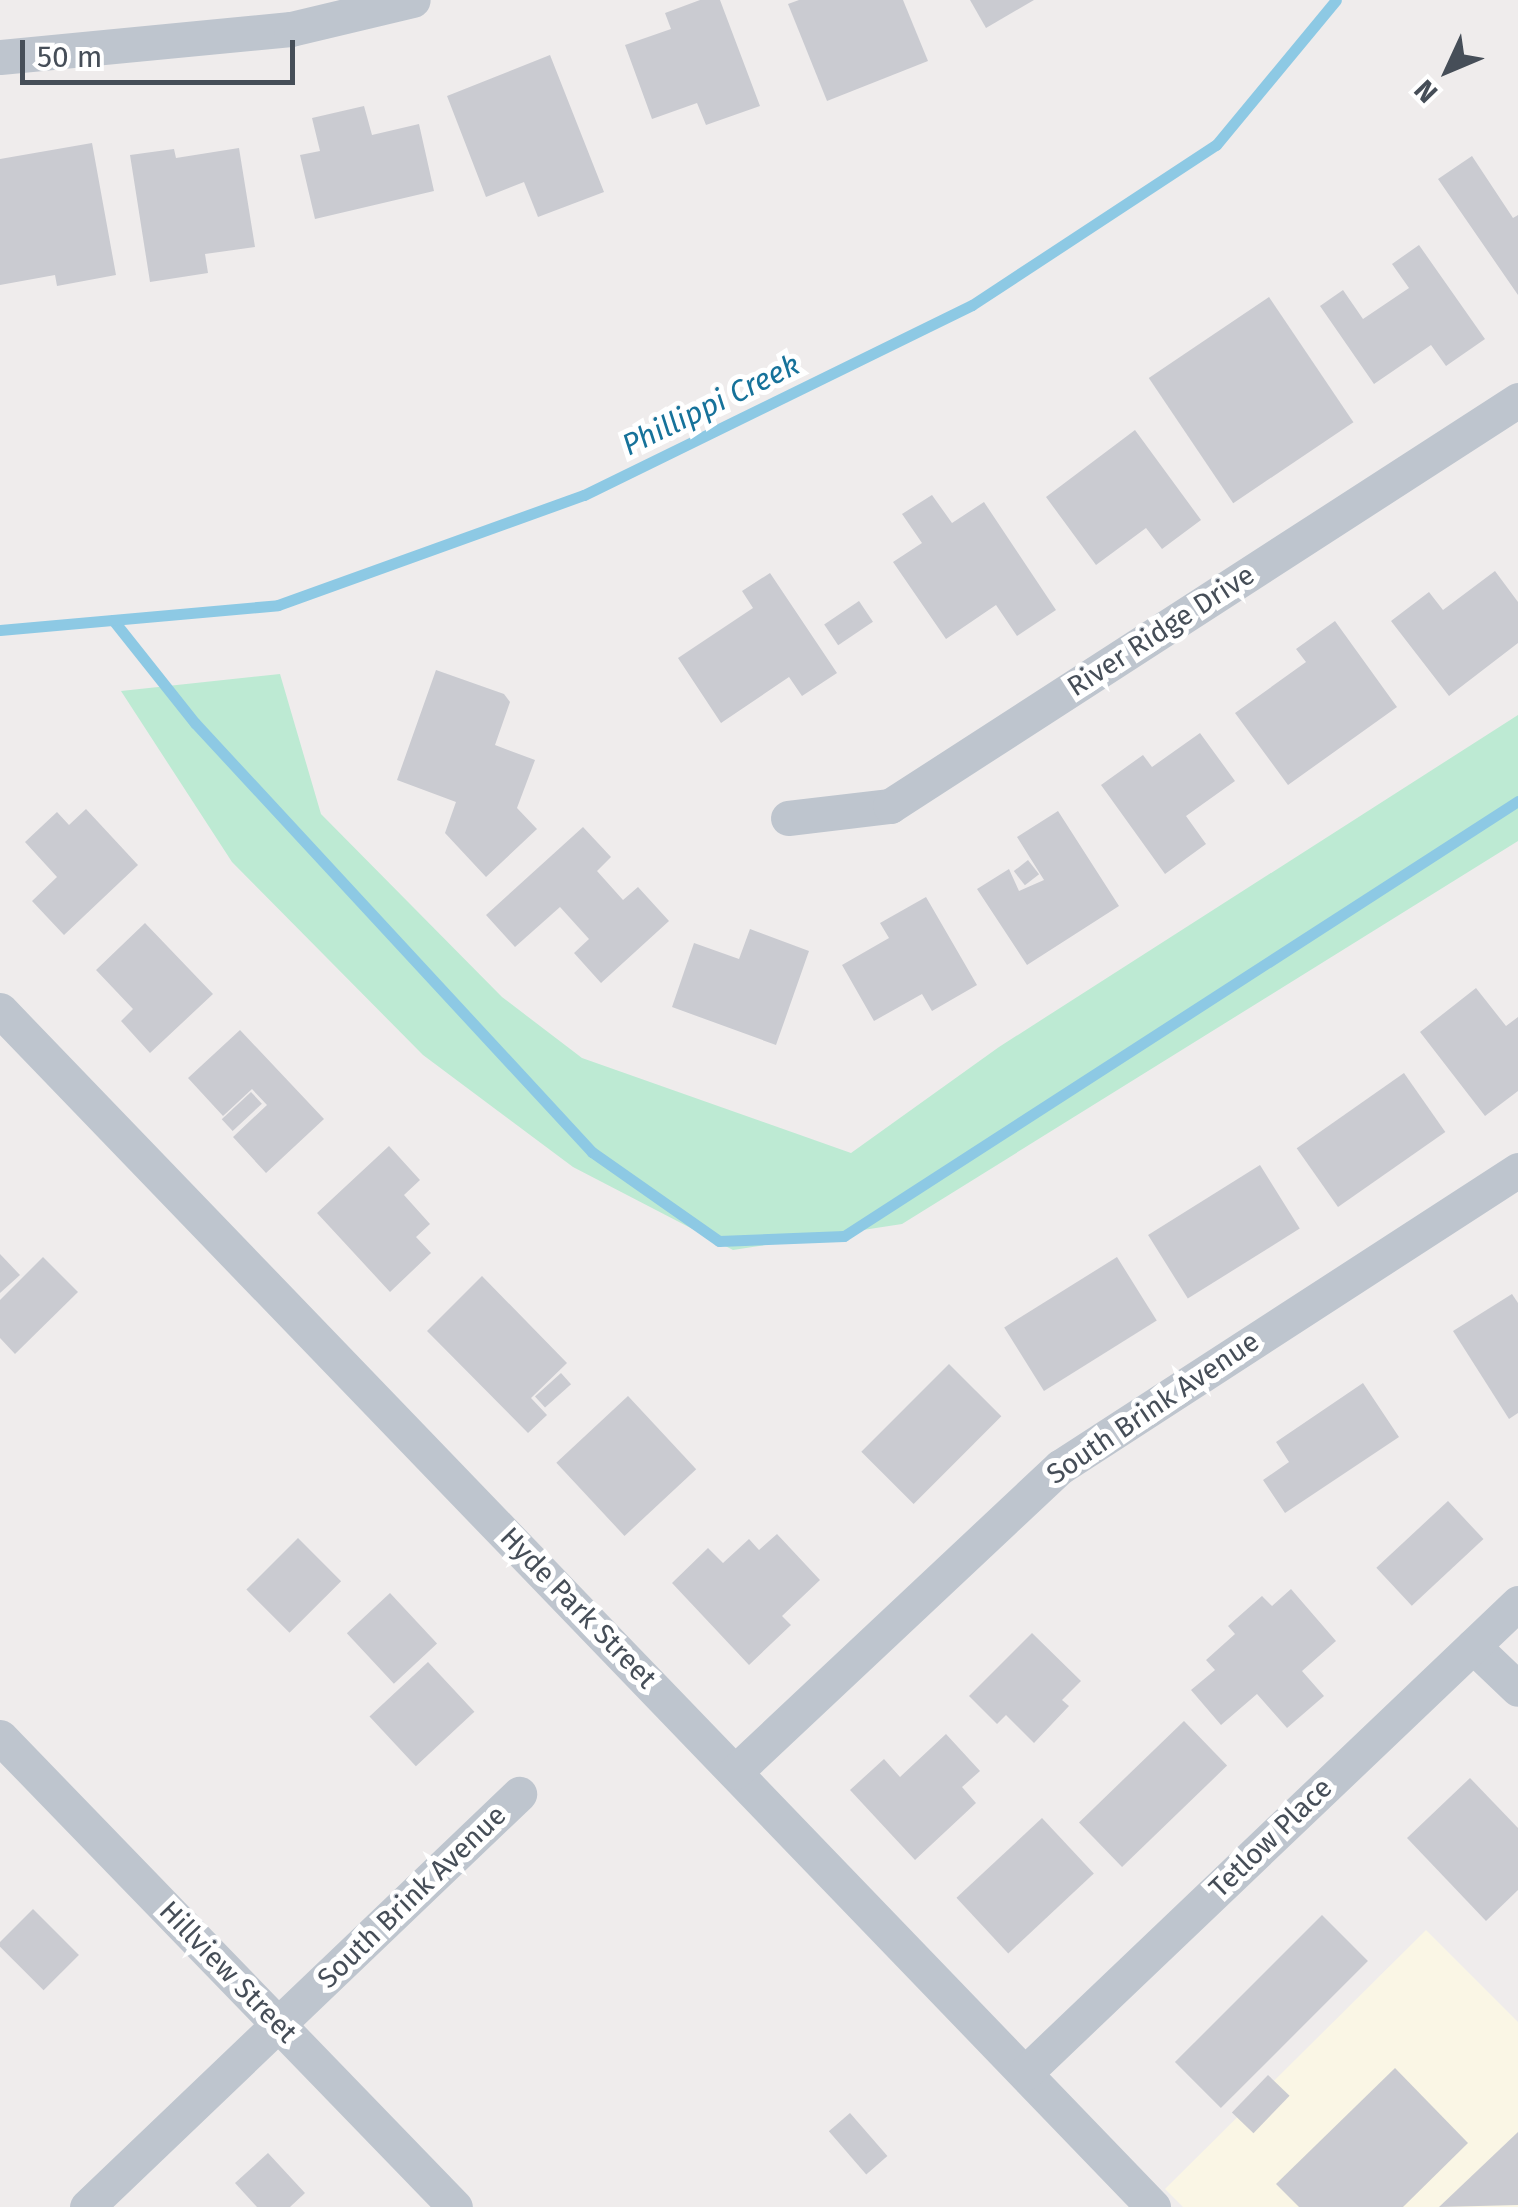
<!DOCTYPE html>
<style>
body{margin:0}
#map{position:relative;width:1518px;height:2207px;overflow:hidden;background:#efecec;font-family:"Fira Sans",sans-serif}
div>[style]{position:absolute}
.commercial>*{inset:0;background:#faf6e5}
.green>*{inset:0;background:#bdead3}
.stream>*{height:11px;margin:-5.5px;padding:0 5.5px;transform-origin:5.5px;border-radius:5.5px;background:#8dc9e4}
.building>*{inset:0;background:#cacbd1;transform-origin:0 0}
.minor>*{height:35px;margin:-17.5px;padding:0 17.5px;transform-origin:17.5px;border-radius:17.5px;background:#bec5ce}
span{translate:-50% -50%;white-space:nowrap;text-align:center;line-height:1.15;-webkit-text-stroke:10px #fff;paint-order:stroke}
.street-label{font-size:28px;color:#464e58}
.water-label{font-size:30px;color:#16729a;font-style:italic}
.north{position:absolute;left:1398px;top:20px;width:100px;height:100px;-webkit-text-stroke:8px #fff;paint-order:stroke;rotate:226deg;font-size:28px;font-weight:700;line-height:40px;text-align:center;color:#464e58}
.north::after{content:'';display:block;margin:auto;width:35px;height:45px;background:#464e58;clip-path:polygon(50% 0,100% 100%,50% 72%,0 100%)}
.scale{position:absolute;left:20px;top:40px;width:275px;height:45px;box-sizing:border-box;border:5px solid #464e58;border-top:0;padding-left:12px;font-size:30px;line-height:35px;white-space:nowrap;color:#464e58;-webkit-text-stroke:8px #fff;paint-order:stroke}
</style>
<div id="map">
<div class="commercial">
<i style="clip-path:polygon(1426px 1930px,1518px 2022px,1518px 2207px,1183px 2207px,1165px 2189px)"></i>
</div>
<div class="green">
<i style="clip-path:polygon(280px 674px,321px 814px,502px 997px,582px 1058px,851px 1153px,999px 1047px,1518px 715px,1518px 841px,902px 1224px,733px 1250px,573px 1167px,423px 1055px,232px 862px,121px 691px)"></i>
</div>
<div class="stream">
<i style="left:113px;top:620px;width:132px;rotate:51.5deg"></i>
<i style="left:195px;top:723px;width:585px;rotate:47.22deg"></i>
<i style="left:592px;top:1152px;width:155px;rotate:35deg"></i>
<i style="left:719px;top:1241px;width:125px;rotate:-2.3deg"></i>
<i style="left:844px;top:1236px;width:802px;rotate:-32.84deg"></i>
<i style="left:0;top:630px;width:279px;rotate:-5.1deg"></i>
<i style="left:278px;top:605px;width:325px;rotate:-19.8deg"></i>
<i style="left:584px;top:495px;width:432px;rotate:-26.1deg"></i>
<i style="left:972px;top:305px;width:292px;rotate:-33.3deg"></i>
<i style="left:1216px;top:145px;width:188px;rotate:-50.4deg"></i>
</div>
<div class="building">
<i style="clip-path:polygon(700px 0,720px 0,760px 106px,706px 125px,697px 103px,652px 119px,625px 45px,671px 29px,665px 13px)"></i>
<i style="clip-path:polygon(799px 0,903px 0,928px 61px,827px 101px,788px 4px)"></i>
<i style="clip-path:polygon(970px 0,1034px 0,986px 28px)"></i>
<i style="clip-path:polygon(550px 55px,604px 192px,538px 217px,524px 182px,486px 197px,447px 96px)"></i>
<i style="clip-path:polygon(364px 106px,372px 135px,419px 124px,434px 191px,315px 219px,300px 155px,320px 151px,312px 118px)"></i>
<i style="clip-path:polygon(92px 143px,116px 275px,57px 286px,55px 275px,0 285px,0 159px)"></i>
<i style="clip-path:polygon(239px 148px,255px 247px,205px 254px,208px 273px,150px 282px,130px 155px,174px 149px,176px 158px)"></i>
<i style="clip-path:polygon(1472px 156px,1513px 218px,1518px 215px,1518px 295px,1438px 179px)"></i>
<i style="clip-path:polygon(1419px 245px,1485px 339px,1446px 366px,1431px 345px,1374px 384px,1320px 306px,1343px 290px,1363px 319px,1409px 288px,1392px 264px)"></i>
<i style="left:1269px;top:297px;width:151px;height:145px;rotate:56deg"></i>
<i style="clip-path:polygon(1135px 430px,1201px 520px,1162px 549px,1146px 528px,1096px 565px,1046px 497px)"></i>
<i style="clip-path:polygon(932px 495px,952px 523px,984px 502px,1056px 610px,1017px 636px,996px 605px,946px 639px,893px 562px,922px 543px,902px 514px)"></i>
<i style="clip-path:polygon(1495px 571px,1518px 602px,1518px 643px,1449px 696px,1391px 621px,1429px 592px,1443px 610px)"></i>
<i style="clip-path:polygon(770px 573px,837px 673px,802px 696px,789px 677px,721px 723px,678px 658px,753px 608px,742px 591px)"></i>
<i style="left:859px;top:601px;width:25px;height:42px;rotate:56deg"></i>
<i style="clip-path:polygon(1335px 621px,1397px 707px,1288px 785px,1235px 713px,1306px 662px,1296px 649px)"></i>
<i style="clip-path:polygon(436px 670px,504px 694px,510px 702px,495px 745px,535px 760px,517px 808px,537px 829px,486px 877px,445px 833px,456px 802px,397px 780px)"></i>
<i style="clip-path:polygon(1200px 733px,1235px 781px,1186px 816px,1206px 844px,1165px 874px,1101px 785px,1143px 755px,1152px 767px)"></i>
<i style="clip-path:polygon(86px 809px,138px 865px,64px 935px,32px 901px,57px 877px,25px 842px,57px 812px,69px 825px)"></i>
<i style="clip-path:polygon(1058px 811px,1119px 906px,1027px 965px,977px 889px,1009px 869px,1019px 891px,1044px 880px,1017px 837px)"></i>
<i style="clip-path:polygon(583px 827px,611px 857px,597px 871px,623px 900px,638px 887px,669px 921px,601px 983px,574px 953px,589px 939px,560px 907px,515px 947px,486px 915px)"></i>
<i style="left:1028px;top:860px;width:18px;height:18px;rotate:52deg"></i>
<i style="clip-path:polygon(926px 897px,977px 985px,932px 1011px,922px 994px,874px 1021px,842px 965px,889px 938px,880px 923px)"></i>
<i style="clip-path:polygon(145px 923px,213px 994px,150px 1053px,121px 1021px,133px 1009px,96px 970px)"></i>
<i style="clip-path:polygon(750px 929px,809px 951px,776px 1045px,672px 1007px,694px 943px,739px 959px)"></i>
<i style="clip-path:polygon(1476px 988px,1506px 1026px,1518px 1017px,1518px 1091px,1485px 1116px,1420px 1032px)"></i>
<i style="clip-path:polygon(240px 1030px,324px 1119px,266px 1173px,233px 1137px,267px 1105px,252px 1089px,223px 1116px,188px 1078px)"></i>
<i style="left:1404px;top:1073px;width:72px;height:131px;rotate:55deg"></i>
<i style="left:251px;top:1092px;width:16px;height:40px;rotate:47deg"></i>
<i style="clip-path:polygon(389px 1146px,420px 1180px,404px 1195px,430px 1224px,416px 1237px,431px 1253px,390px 1292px,317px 1213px)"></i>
<i style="left:1260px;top:1165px;width:75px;height:132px;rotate:58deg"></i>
<i style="clip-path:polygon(0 1254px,20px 1275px,0 1293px)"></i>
<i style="clip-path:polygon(43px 1257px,78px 1292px,15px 1354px,0 1338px,0 1300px)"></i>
<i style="left:1117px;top:1257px;width:75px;height:133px;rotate:58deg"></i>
<i style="clip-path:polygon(482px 1276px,567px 1363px,531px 1398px,547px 1415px,528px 1433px,427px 1331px)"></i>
<i style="clip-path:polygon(1512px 1294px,1518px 1303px,1518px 1413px,1509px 1419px,1453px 1331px)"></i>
<i style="left:949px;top:1364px;width:74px;height:124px;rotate:45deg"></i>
<i style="left:561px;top:1373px;width:15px;height:35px;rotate:48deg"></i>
<i style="clip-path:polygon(1363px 1383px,1399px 1437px,1285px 1513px,1263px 1480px,1289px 1462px,1276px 1442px)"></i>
<i style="left:628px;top:1396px;width:100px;height:98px;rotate:47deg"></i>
<i style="left:1448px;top:1501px;width:52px;height:98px;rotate:47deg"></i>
<i style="clip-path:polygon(777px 1534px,820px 1580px,782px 1616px,791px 1625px,749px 1665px,672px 1583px,708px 1548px,723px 1563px,749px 1539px,759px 1550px)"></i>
<i style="left:298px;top:1538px;width:61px;height:73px;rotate:45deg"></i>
<i style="clip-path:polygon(1291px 1589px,1336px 1641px,1302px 1671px,1324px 1696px,1287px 1728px,1257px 1694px,1221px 1725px,1191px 1690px,1215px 1670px,1206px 1660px,1235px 1634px,1228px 1626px,1262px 1596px,1272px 1606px)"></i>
<i style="left:390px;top:1593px;width:69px;height:59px;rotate:47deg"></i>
<i style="clip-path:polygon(1032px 1633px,1081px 1681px,1062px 1700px,1069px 1706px,1034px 1743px,1006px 1715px,997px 1724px,969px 1696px)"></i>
<i style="left:428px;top:1662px;width:68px;height:80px;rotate:47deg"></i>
<i style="left:1184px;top:1721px;width:62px;height:146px;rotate:46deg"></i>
<i style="clip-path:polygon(946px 1734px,980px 1771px,962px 1787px,976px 1803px,915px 1860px,850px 1790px,884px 1759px,900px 1777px)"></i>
<i style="clip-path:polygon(1470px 1778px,1518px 1828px,1518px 1890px,1486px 1921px,1407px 1838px)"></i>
<i style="left:1042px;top:1818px;width:76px;height:117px;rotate:47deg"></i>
<i style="left:33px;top:1909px;width:65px;height:50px;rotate:45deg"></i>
<i style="left:1322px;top:1915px;width:65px;height:208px;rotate:45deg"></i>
<i style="clip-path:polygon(1395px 2068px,1468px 2143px,1403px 2207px,1299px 2207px,1276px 2184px)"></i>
<i style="left:1268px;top:2075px;width:30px;height:52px;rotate:44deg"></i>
<i style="left:850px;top:2113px;width:57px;height:28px;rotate:49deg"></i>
<i style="clip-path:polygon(1518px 2132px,1518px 2205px,1439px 2207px)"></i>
<i style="clip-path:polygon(268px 2153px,305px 2193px,290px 2207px,257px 2207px,235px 2183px)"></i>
</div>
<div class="minor">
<i style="left:0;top:57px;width:292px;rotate:-5.5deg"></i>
<i style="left:291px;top:29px;width:125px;rotate:-13.4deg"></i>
<i style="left:788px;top:818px;width:103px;rotate:-6.7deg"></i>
<i style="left:890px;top:806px;width:748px;rotate:-32.88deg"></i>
<i style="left:0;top:1010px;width:1662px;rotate:46.07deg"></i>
<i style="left:1473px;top:1646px;width:62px;rotate:43.7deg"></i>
<i style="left:0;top:1737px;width:654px;rotate:45.93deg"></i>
<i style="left:735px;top:1772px;width:446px;rotate:-43.2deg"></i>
<i style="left:1060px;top:1467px;width:546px;rotate:-32.96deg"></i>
<i style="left:1025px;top:2073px;width:681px;rotate:-43.63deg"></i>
<i style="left:87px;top:2207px;width:598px;rotate:-43.71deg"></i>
</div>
<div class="street-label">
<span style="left:1161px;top:631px;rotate:-33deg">River Ridge Drive</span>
<span style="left:1153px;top:1408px;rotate:-34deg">South Brink Avenue</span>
<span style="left:578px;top:1608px;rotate:46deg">Hyde Park Street</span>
<span style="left:1271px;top:1838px;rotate:-44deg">Tetlow Place</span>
<span style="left:412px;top:1897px;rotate:-44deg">South Brink Avenue</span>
<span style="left:228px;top:1972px;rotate:46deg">Hillview Street</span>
</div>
<div class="water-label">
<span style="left:711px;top:405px;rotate:-26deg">Phillippi Creek</span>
</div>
<div class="north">N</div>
<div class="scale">50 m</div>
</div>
